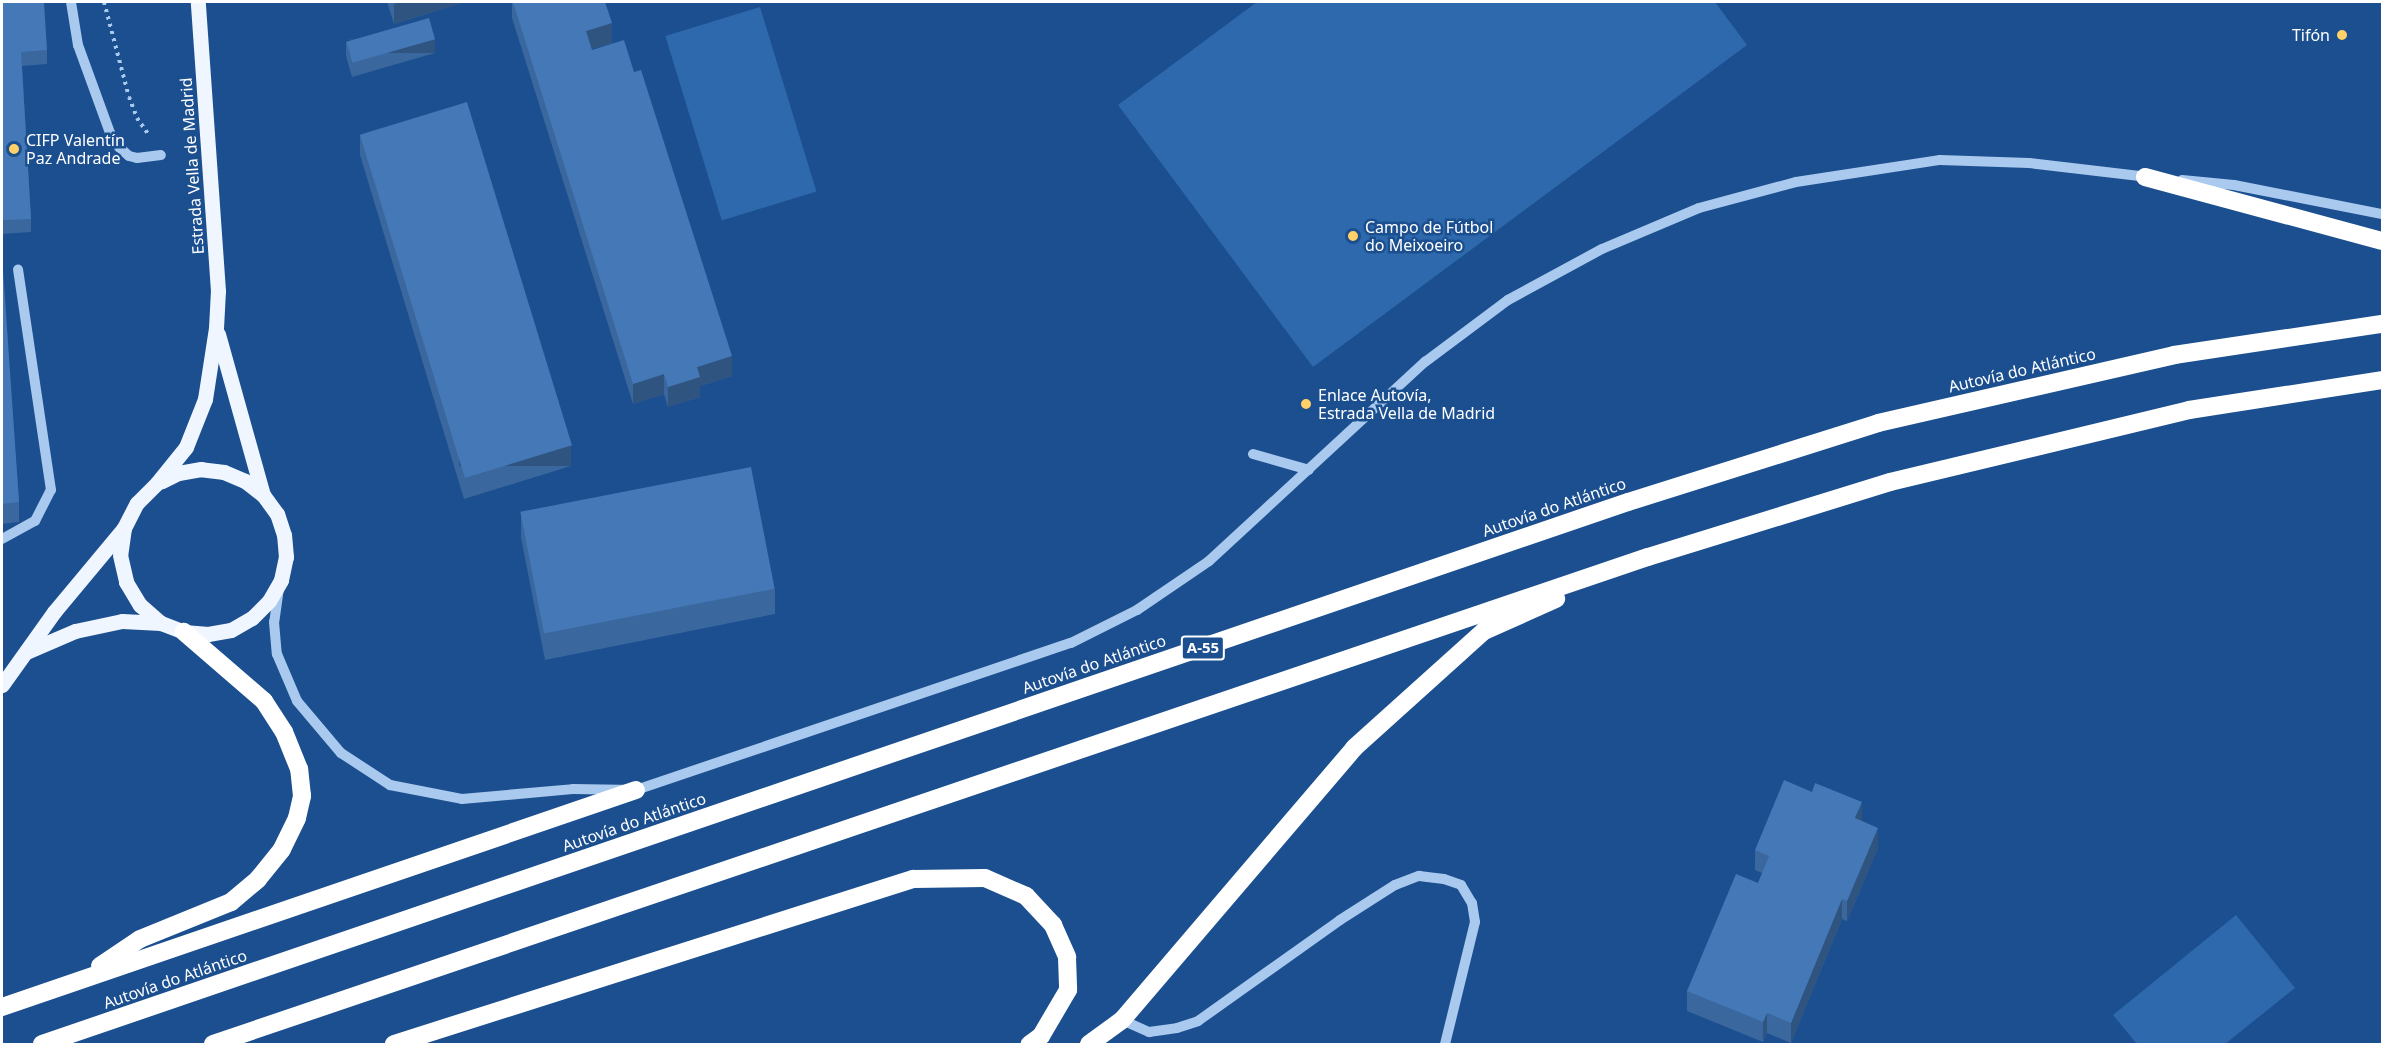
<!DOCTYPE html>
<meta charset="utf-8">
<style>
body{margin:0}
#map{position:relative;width:2384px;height:1046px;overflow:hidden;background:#1b4f8f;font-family:"Noto Sans",sans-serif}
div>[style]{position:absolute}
.green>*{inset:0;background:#2e69ad;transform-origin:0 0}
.path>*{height:4px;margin-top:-2px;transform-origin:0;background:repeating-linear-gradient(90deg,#a9c9ee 0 3px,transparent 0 7.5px)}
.minor>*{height:10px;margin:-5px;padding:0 5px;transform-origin:5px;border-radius:5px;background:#a9c9ee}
.major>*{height:15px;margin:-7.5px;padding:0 7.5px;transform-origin:7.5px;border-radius:7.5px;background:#f0f6ff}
.highway>*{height:18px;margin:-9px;padding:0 9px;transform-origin:9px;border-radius:9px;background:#fff}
.wall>*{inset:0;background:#3a679d}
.shaded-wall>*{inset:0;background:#305480;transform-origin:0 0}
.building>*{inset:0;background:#4478b7;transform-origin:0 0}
.dots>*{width:16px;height:16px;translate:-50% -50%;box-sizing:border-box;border:3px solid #1b4f8f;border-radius:50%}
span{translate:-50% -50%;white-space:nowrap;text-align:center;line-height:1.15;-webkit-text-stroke:5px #1b4f8f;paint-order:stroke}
.shield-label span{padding:2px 4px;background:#1b4f8f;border:2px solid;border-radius:4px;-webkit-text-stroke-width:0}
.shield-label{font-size:15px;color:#fff;font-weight:700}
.poi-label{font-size:16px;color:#fff}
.right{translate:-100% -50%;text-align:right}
.left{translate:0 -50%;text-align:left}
.street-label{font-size:16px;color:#fff}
.frame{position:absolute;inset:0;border:3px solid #fff;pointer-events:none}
</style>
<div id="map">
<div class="green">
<i style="clip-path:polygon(1257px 2px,1715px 2px,1747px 45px,1313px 367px,1118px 105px)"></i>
<i style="left:760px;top:7px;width:193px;height:99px;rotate:73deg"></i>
<i style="clip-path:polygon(2236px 915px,2295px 988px,2225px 1044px,2137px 1044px,2113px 1015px)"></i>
</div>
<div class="path">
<i style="left:104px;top:2px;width:98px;rotate:75.3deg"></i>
<i style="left:129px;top:97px;width:22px;rotate:69deg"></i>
<i style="left:137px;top:118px;width:19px;rotate:55deg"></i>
</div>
<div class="minor">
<i style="left:71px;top:2px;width:44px;rotate:80.8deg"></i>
<i style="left:78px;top:45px;width:94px;rotate:70deg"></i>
<i style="left:110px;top:133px;width:17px;rotate:57deg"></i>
<i style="left:119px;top:147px;width:13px;rotate:42deg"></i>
<i style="left:129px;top:156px;width:8px;rotate:14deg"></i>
<i style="left:137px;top:158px;width:24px;rotate:-7deg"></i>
<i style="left:2182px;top:180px;width:52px;rotate:5.5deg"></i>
<i style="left:2234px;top:185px;width:151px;rotate:11.1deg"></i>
<i style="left:1253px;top:454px;width:58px;rotate:15.9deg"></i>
<i style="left:2px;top:539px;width:38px;rotate:-29deg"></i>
<i style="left:35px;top:521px;width:35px;rotate:-63deg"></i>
<i style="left:51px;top:490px;width:223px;rotate:-98.5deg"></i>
<i style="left:279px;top:588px;width:34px;rotate:98deg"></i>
<i style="left:274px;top:622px;width:32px;rotate:85deg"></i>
<i style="left:277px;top:654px;width:51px;rotate:66.9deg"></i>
<i style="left:297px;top:701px;width:68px;rotate:49.8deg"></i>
<i style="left:341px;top:753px;width:59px;rotate:33.1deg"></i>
<i style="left:390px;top:785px;width:73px;rotate:11deg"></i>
<i style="left:462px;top:799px;width:111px;rotate:-5.1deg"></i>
<i style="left:573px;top:789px;width:63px;rotate:0.9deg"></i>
<i style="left:636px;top:790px;width:459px;rotate:-18.7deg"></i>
<i style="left:1071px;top:643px;width:74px;rotate:-26.6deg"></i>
<i style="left:1137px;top:610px;width:87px;rotate:-34.2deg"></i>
<i style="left:1209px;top:561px;width:294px;rotate:-42.7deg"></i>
<i style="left:1425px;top:362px;width:104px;rotate:-36.8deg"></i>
<i style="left:1508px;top:300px;width:107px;rotate:-28.5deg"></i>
<i style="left:1602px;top:249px;width:105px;rotate:-22.9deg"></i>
<i style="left:1699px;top:208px;width:100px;rotate:-15deg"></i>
<i style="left:1796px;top:182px;width:146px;rotate:-8.7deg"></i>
<i style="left:1940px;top:160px;width:89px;rotate:1.9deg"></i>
<i style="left:2029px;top:163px;width:120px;rotate:6.7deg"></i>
<i style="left:1122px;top:1020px;width:30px;rotate:24deg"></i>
<i style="left:1149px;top:1032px;width:28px;rotate:-8deg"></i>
<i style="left:1177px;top:1028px;width:22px;rotate:-18deg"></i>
<i style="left:1198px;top:1021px;width:174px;rotate:-35.4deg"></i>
<i style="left:1340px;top:920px;width:65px;rotate:-32.5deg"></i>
<i style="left:1395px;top:885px;width:26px;rotate:-21deg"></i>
<i style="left:1419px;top:876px;width:25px;rotate:7deg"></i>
<i style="left:1444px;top:879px;width:18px;rotate:19deg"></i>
<i style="left:1461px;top:885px;width:21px;rotate:59deg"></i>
<i style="left:1472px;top:903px;width:19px;rotate:81deg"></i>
<i style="left:1475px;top:922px;width:126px;rotate:103.8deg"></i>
</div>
<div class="major">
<i style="left:218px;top:334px;width:167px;rotate:74.4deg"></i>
<i style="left:124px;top:528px;width:27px;rotate:98deg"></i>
<i style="left:120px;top:555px;width:28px;rotate:77deg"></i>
<i style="left:126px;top:582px;width:27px;rotate:59deg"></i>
<i style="left:140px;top:605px;width:28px;rotate:41deg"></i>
<i style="left:161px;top:623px;width:25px;rotate:21deg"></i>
<i style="left:184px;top:632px;width:24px;rotate:5deg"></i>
<i style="left:208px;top:634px;width:23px;rotate:-10deg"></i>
<i style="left:231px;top:630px;width:24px;rotate:-30deg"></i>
<i style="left:252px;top:618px;width:24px;rotate:-45deg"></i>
<i style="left:269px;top:601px;width:24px;rotate:-60deg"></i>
<i style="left:281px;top:580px;width:24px;rotate:-78deg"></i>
<i style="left:286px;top:557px;width:22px;rotate:-95deg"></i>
<i style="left:284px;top:535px;width:22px;rotate:-108deg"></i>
<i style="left:277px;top:514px;width:24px;rotate:-126deg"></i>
<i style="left:263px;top:495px;width:23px;rotate:-142deg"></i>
<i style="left:245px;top:481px;width:23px;rotate:-157deg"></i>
<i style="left:224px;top:472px;width:23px;rotate:-173deg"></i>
<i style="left:201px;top:469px;width:23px;rotate:170deg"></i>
<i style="left:178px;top:473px;width:18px;rotate:153deg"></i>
<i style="left:26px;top:652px;width:53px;rotate:-23.2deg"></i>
<i style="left:75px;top:631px;width:48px;rotate:-12deg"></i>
<i style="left:122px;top:621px;width:39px;rotate:3deg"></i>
<i style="left:2px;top:685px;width:90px;rotate:-54.5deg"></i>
<i style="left:54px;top:612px;width:109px;rotate:-50.2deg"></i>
<i style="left:124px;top:528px;width:28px;rotate:-63deg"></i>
<i style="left:137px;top:503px;width:28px;rotate:-45deg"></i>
<i style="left:157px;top:483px;width:46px;rotate:-51.1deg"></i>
<i style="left:186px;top:447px;width:52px;rotate:-68.4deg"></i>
<i style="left:205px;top:399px;width:72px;rotate:-81.2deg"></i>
<i style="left:216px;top:328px;width:37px;rotate:-87deg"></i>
<i style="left:218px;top:291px;width:290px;rotate:-94deg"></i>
</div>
<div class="highway">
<i style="left:2145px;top:177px;width:245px;rotate:15.1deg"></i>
<i style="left:100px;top:966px;width:48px;rotate:-34deg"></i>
<i style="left:140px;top:939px;width:98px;rotate:-22.1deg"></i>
<i style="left:231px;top:902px;width:35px;rotate:-40deg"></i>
<i style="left:258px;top:879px;width:38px;rotate:-51deg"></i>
<i style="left:282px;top:849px;width:34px;rotate:-64deg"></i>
<i style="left:297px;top:818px;width:23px;rotate:-77deg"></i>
<i style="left:302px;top:796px;width:27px;rotate:-96deg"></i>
<i style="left:299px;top:769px;width:40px;rotate:-112deg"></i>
<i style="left:284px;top:732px;width:37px;rotate:-123deg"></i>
<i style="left:264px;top:701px;width:106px;rotate:-139.2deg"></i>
<i style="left:2px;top:1007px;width:670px;rotate:-18.89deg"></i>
<i style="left:42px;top:1044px;width:1676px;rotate:-18.87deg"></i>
<i style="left:1628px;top:502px;width:262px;rotate:-17.5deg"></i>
<i style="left:1878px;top:423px;width:304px;rotate:-12.9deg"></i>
<i style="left:2174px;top:355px;width:210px;rotate:-8.5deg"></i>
<i style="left:213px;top:1044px;width:1515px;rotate:-18.75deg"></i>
<i style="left:1648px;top:557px;width:253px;rotate:-17.2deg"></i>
<i style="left:1890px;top:482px;width:308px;rotate:-13.5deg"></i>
<i style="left:2189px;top:410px;width:195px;rotate:-8.8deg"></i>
<i style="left:394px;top:1044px;width:545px;rotate:-17.64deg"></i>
<i style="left:913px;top:879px;width:72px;rotate:-0.8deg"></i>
<i style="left:985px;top:878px;width:45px;rotate:23.7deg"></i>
<i style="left:1026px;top:896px;width:40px;rotate:47deg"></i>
<i style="left:1053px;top:925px;width:35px;rotate:66deg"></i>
<i style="left:1067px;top:957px;width:33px;rotate:88deg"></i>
<i style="left:1068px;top:990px;width:53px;rotate:120.4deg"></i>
<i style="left:1041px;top:1036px;width:14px;rotate:144deg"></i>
<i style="left:1089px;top:1044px;width:41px;rotate:-36deg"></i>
<i style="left:1122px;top:1020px;width:358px;rotate:-49.5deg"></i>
<i style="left:1354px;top:748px;width:175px;rotate:-42deg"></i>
<i style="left:1484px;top:631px;width:79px;rotate:-24deg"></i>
</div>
<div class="wall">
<i style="clip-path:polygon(2px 2px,47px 50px,47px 64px,22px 66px,31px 219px,31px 232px,2px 234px)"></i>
<i style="clip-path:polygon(387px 2px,465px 2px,394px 24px)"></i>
<i style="clip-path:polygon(512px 2px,605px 2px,612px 43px,592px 49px,732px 376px,700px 386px,700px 397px,668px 407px,664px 394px,633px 404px,512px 18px)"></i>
<i style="clip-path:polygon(346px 42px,435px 53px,352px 77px,346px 56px)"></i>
<i style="clip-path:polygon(360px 135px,571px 466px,464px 499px,360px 155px)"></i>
<i style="clip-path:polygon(2px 270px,19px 502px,19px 522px,2px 524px)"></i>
<i style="clip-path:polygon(521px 513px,775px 589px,775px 614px,545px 660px,521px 538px)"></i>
<i style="clip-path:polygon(1862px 821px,1878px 848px,1847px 921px,1842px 919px,1791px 1043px,1767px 1033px,1763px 1042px,1687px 1011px,1687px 991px,1758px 883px,1762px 873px,1755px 870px,1755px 850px)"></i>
</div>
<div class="shaded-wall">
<i style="clip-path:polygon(401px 2px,465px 2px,394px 24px,394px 4px)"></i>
<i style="clip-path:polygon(612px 23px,612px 43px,586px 51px,586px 31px)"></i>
<i style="left:435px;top:39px;width:14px;height:86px;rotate:90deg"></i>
<i style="clip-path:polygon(732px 356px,732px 376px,700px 386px,700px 397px,668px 407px,668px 387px,697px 367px)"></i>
<i style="clip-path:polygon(664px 374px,664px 394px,633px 404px,633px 384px)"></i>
<i style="left:571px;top:446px;width:20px;height:112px;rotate:90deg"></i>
<i style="clip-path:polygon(1862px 802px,1862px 822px,1855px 818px)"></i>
<i style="clip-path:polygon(1878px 828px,1878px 848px,1847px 921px,1847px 901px)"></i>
<i style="clip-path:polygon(1842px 899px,1842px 919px,1791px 1043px,1791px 1023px)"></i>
<i style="clip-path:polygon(1767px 1013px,1767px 1033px,1763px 1042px,1763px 1022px)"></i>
</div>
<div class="building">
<i style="clip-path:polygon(2px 2px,44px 2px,47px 50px,21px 52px,31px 219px,2px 220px)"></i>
<i style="clip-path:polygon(513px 2px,605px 2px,612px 23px,586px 31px,592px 50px,624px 40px,634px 72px,641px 70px,732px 356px,697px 367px,700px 377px,668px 387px,664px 374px,633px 384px)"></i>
<i style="left:429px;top:18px;width:22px;height:86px;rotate:74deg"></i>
<i style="left:467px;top:102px;width:359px;height:112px;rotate:73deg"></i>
<i style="clip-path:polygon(2px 270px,3px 270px,19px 502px,2px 504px)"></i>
<i style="left:751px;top:467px;width:124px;height:235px;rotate:79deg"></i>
<i style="clip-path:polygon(1784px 780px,1812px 792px,1815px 783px,1862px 802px,1855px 818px,1878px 828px,1847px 901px,1842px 899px,1791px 1023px,1767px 1013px,1763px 1022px,1687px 991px,1736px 874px,1758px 883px,1769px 856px,1755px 850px)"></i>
</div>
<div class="dots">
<i style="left:2342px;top:35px;background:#ffd166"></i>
<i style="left:14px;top:149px;background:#ffd166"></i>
<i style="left:1353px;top:236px;background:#ffd166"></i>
<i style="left:1306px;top:404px;background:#ffd166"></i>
</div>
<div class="shield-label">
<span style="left:1203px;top:648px">A-55</span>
</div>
<div class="poi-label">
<span class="right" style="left:2330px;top:35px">Tifón</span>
<span class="left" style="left:26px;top:149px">CIFP Valentín<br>Paz Andrade</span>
<span class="left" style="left:1365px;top:236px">Campo de Fútbol<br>do Meixoeiro</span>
<span class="left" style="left:1318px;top:404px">Enlace Autovía,<br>Estrada Vella de Madrid</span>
</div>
<div class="street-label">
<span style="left:192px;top:166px;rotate:-94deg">Estrada Vella de Madrid</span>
<span style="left:2022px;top:370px;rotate:-13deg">Autovía do Atlántico</span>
<span style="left:1554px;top:507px;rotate:-19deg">Autovía do Atlántico</span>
<span style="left:1094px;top:664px;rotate:-19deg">Autovía do Atlántico</span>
<span style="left:634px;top:822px;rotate:-19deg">Autovía do Atlántico</span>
<span style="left:175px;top:979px;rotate:-19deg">Autovía do Atlántico</span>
</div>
<div class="frame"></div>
</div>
